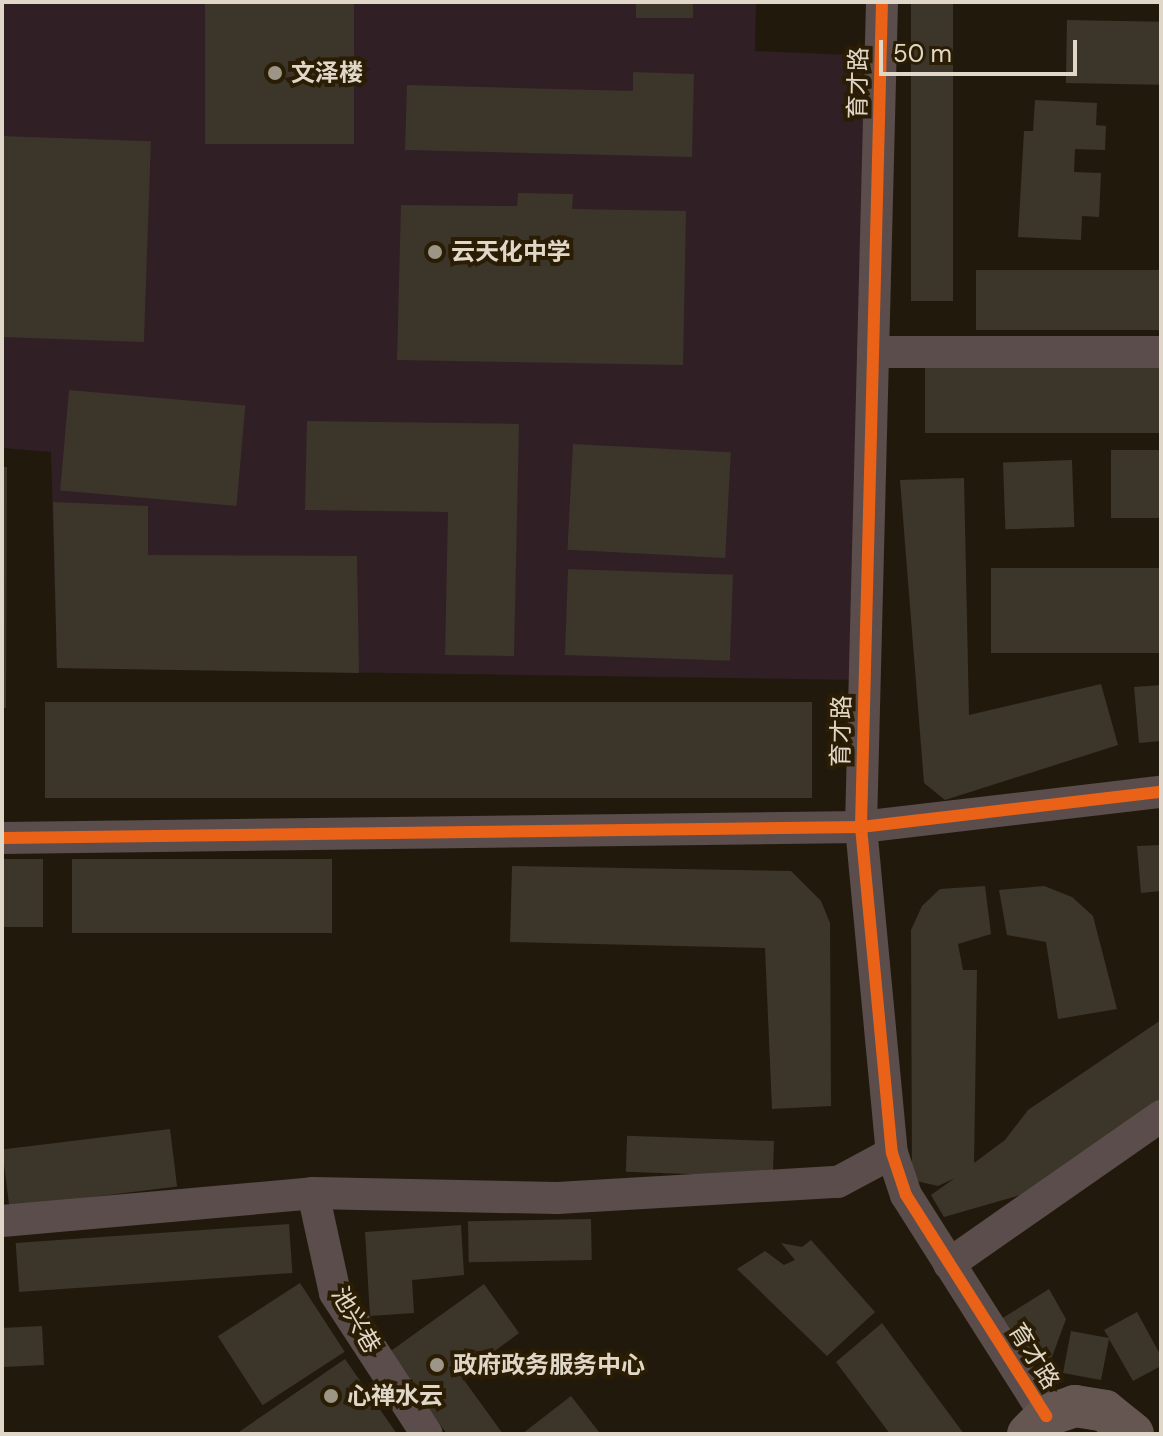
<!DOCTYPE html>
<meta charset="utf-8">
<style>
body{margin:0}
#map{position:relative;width:1163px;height:1436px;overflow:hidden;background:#211a0c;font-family:"DM Sans","Noto Sans SC",sans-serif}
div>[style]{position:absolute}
.education>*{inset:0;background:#301f24}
.building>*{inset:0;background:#3c352a;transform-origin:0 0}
.minor>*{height:32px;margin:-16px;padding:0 16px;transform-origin:16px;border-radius:16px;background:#5a4d4b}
.major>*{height:42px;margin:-21px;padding:0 21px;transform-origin:21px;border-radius:21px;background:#665651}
.cycleway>*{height:12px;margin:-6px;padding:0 6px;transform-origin:6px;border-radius:6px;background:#ea6118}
.dots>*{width:22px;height:22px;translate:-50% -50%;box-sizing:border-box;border:4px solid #2a1d03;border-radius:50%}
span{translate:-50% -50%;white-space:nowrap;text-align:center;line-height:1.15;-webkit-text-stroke:8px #2a1d03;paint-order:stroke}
.poi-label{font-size:24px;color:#e0d7c8;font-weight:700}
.left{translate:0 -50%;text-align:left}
.street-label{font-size:24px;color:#e0d7c8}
.frame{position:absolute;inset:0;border:4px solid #e0d7c8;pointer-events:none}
.scale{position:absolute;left:879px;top:40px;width:198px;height:36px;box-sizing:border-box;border:4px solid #e0d7c8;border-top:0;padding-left:10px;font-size:24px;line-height:28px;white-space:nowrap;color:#e0d7c8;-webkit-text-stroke:6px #2a1d03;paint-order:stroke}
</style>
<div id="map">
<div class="education">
<i style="clip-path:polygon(2px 2px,756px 2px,755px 51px,871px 56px,860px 680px,57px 668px,51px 452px,2px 448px)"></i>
</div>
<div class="building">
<i style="left:205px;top:2px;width:149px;height:142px"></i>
<i style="left:636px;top:2px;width:57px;height:16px"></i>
<i style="left:911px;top:2px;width:42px;height:299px"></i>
<i style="left:1067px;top:20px;width:94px;height:63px;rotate:1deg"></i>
<i style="clip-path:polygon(633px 72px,694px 74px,692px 157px,405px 150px,407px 85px,633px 91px)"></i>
<i style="clip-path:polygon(1035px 100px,1097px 103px,1096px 125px,1106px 126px,1105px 150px,1075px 149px,1074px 172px,1101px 173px,1099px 217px,1082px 216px,1081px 240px,1018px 237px,1024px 131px,1033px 131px)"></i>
<i style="left:2px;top:136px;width:149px;height:201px;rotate:2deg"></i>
<i style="clip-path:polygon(518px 193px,573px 194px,572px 209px,686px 211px,683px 365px,397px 360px,401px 205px,517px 206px)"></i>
<i style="left:1161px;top:270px;width:60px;height:185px;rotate:90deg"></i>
<i style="left:1161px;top:362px;width:71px;height:236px;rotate:90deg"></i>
<i style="left:69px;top:390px;width:177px;height:101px;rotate:5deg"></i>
<i style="clip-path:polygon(307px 421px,519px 424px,514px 656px,445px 655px,448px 512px,305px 510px)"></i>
<i style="left:573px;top:444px;width:158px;height:106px;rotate:3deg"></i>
<i style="left:1161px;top:450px;width:68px;height:50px;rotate:90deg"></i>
<i style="left:1072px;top:460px;width:67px;height:69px;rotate:88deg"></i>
<i style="clip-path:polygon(2px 467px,7px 467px,6px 708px,2px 708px)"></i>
<i style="clip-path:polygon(964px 478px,969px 715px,1101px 684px,1118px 745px,945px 800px,924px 783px,900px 480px)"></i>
<i style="clip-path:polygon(53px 502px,148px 506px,148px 555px,357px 556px,359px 673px,57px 668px)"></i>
<i style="left:1161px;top:568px;width:85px;height:170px;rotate:90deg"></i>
<i style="left:568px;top:569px;width:165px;height:86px;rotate:2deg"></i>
<i style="clip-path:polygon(1161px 685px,1161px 741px,1139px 743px,1134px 687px)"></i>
<i style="left:45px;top:702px;width:767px;height:96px"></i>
<i style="clip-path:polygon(1161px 845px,1161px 891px,1141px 893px,1137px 846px)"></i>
<i style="left:2px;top:859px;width:41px;height:68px"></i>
<i style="left:72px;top:859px;width:260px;height:74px"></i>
<i style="clip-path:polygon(512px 866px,791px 871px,821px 901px,830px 923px,831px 1106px,772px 1109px,765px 948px,510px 942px)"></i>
<i style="clip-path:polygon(985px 886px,991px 934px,958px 944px,963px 970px,977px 970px,974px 1163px,1005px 1140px,1028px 1110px,1161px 1020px,1161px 1102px,1031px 1192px,944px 1217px,931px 1195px,955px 1178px,938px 1186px,912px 1180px,911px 930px,922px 906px,940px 889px)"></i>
<i style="clip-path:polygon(1044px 886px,1072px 897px,1093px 916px,1117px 1009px,1058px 1019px,1046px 942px,1007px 935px,999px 890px)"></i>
<i style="left:170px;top:1129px;width:58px;height:169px;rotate:83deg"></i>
<i style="left:774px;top:1141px;width:36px;height:147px;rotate:92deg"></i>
<i style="left:591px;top:1219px;width:41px;height:123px;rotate:89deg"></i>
<i style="left:289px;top:1224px;width:49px;height:274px;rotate:86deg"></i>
<i style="clip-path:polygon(461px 1225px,464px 1275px,412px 1280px,414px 1313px,370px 1316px,365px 1232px)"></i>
<i style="clip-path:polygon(811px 1240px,875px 1312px,827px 1356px,737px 1269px,765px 1251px,784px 1265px,795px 1260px,781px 1243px,802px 1247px)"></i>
<i style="left:300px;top:1283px;width:82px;height:98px;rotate:57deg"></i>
<i style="clip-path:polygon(484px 1284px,519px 1333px,461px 1376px,503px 1434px,447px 1434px,388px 1353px)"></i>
<i style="clip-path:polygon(1049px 1289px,1066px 1319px,1052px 1357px,1032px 1366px,1001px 1319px)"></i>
<i style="clip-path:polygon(1137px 1312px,1161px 1356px,1161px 1366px,1133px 1381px,1109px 1339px,1101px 1380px,1063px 1373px,1071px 1331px,1109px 1338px,1104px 1330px)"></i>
<i style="clip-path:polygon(882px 1323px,964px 1434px,890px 1434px,836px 1362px)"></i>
<i style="left:42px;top:1326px;width:39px;height:40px;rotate:87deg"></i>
<i style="clip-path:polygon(345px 1359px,397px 1434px,236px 1434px)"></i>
<i style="clip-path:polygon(571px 1396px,599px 1432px,522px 1434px)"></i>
</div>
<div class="minor">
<i style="left:882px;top:2px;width:825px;rotate:91.46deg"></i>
<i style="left:861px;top:827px;width:327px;rotate:84.6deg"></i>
<i style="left:892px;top:1153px;width:44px;rotate:71.6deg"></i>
<i style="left:906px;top:1195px;width:262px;rotate:57.6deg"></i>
<i style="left:873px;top:352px;width:288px"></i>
<i style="left:2px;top:838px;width:859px;rotate:-0.73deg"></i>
<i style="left:861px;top:827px;width:302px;rotate:-6.7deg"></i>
<i style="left:313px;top:1193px;width:102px;rotate:77.6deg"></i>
<i style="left:335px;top:1293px;width:168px;rotate:56.9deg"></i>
<i style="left:2px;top:1221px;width:312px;rotate:-5.1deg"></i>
<i style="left:313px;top:1193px;width:244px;rotate:1.2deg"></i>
<i style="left:557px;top:1198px;width:281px;rotate:-3.3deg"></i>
<i style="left:838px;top:1182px;width:61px;rotate:-28.2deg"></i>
<i style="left:949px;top:1264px;width:259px;rotate:-34.9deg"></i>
</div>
<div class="major">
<i style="left:1028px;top:1434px;width:25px;rotate:-45deg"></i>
<i style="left:1046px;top:1416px;width:31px;rotate:-19deg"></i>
<i style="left:1075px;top:1406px;width:30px;rotate:9deg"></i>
<i style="left:1105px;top:1411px;width:36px;rotate:39deg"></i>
</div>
<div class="cycleway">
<i style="left:882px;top:2px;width:825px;rotate:91.46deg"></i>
<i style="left:861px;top:827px;width:327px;rotate:84.6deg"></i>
<i style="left:892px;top:1153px;width:44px;rotate:71.6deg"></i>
<i style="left:906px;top:1195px;width:262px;rotate:57.6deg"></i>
<i style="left:2px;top:838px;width:859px;rotate:-0.73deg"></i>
<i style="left:861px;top:827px;width:302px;rotate:-6.7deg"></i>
</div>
<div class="dots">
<i style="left:275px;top:73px;background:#9d9586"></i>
<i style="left:435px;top:252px;background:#9d9586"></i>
<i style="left:437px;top:1365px;background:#9d9586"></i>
<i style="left:331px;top:1396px;background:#9d9586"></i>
</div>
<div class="poi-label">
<span class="left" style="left:291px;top:73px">文泽楼</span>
<span class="left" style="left:451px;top:252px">云天化中学</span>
<span class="left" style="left:453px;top:1365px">政府政务服务中心</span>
<span class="left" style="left:347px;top:1396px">心禅水云</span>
</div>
<div class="street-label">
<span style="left:858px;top:83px;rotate:-89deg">育才路</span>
<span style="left:841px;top:731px;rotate:-89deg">育才路</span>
<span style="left:356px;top:1320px;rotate:60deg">池兴巷</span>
<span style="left:1034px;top:1356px;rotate:58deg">育才路</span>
</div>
<div class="frame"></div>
<div class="scale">50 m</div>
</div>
